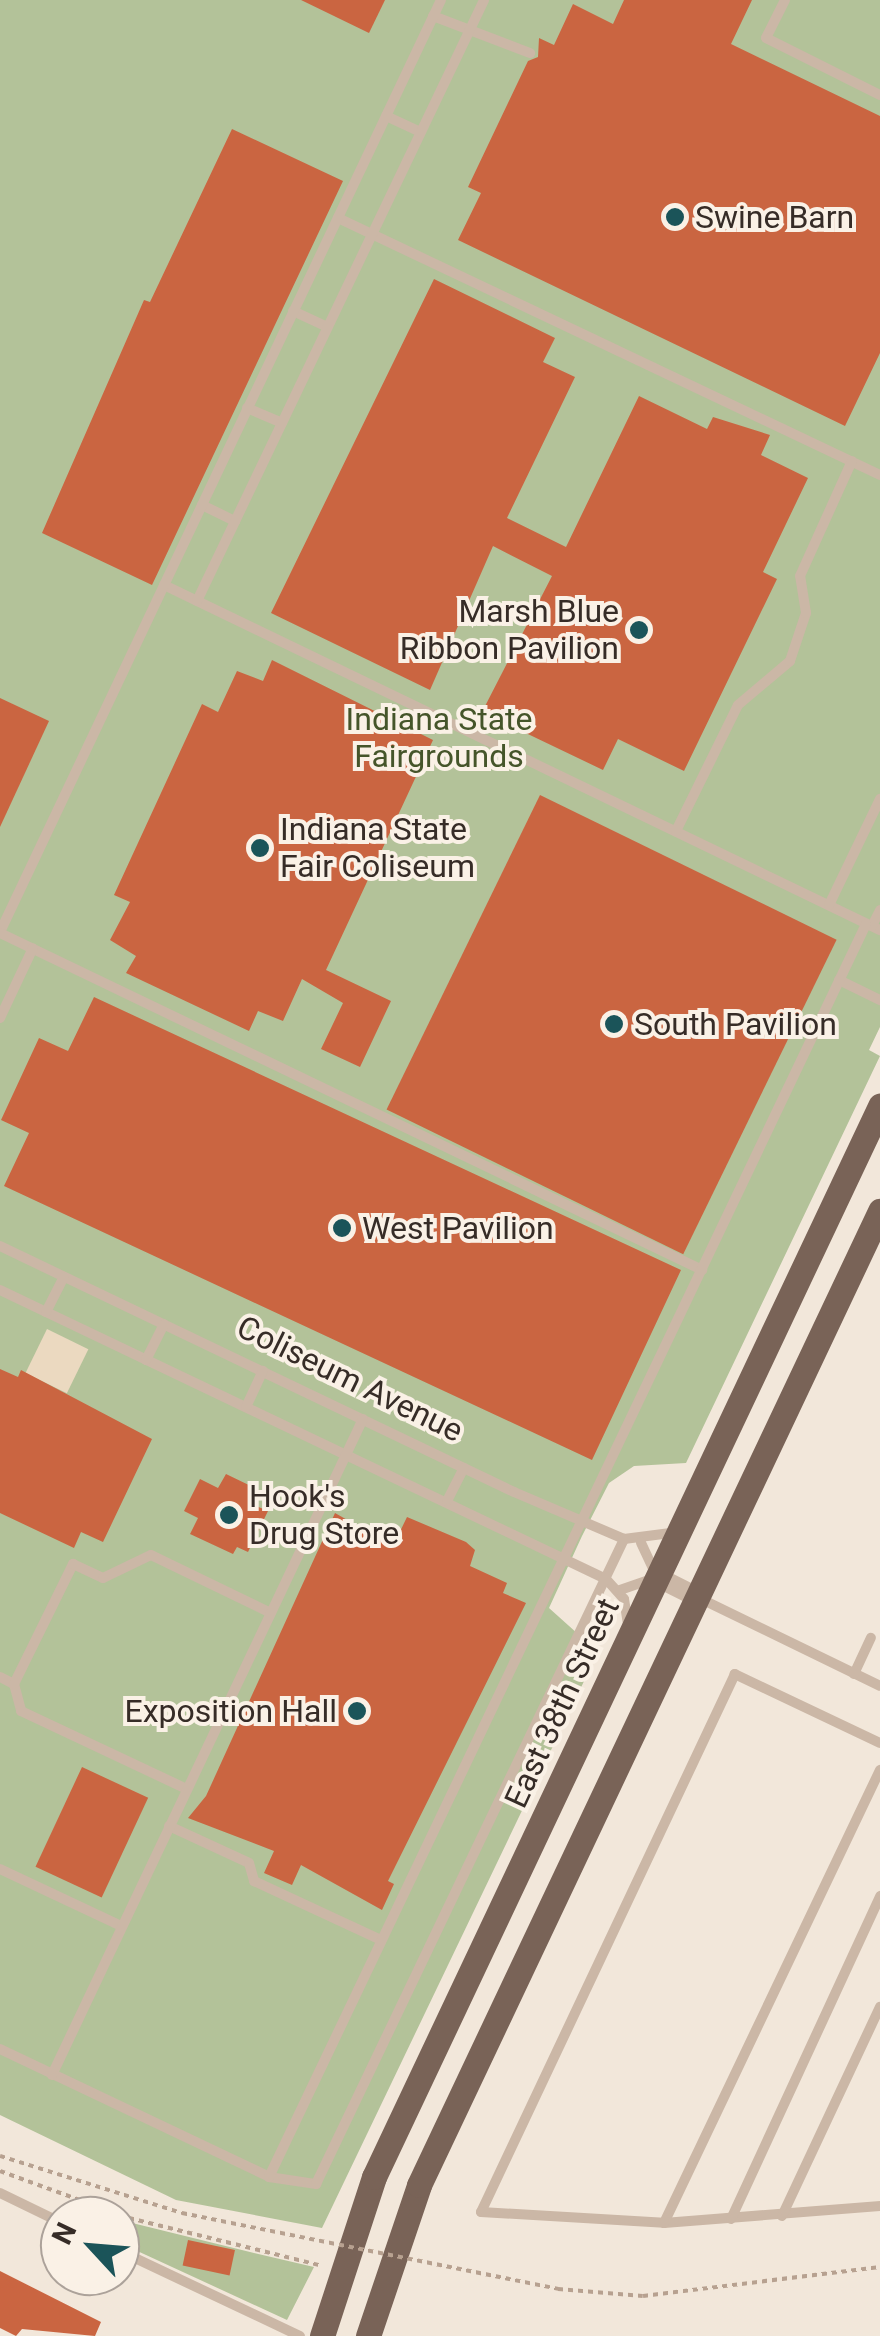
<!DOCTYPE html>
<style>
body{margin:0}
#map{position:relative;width:880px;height:2336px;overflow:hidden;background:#f2e7da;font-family:Roboto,sans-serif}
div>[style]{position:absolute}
.green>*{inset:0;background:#b3c299}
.plaza>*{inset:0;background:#ebd9c0;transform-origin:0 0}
.building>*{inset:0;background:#ca6541;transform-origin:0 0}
.path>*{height:4px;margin-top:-2px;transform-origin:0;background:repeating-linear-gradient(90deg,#b7a190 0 5px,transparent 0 10px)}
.service>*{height:10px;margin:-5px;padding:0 5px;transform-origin:5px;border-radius:5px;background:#cbb7a6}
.minor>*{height:20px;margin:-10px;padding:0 10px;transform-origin:10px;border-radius:10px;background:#cbb7a6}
.primary>*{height:25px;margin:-12.5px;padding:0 12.5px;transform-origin:12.5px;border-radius:12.5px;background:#796357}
.path-bridge>*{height:4px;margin-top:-2px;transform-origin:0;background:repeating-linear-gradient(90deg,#b7a190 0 5px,transparent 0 10px)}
.dots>*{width:28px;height:28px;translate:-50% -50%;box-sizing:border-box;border:5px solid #faf1e6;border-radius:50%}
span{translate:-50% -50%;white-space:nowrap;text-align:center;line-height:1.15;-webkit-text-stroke:8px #faf1e6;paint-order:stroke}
.poi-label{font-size:32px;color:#362c27}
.left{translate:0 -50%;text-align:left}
.right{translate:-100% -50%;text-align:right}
.park-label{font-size:32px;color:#45552a}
.street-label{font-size:32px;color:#362c27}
.north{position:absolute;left:40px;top:2196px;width:100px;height:100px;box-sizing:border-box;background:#faf1e6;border:2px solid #aca29a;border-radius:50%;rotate:296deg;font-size:28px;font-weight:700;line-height:40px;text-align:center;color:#362c27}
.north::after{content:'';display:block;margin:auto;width:35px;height:45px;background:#1b5459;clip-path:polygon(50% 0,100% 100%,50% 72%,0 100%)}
</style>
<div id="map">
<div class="green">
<i style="clip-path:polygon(0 0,880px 0,880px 1027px,869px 1050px,880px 1056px,686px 1463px,634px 1466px,609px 1483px,582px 1536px,549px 1608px,598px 1652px,322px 2228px,176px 2200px,0 2115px)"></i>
<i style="clip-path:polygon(120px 2220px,250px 2252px,314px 2267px,287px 2320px,120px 2243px)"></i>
</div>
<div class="plaza">
<i style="left:47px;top:1329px;width:46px;height:49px;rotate:26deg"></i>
</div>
<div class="building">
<i style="clip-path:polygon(301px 0,385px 0,369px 33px)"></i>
<i style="clip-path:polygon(624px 0,752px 0,731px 44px,880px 116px,880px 353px,845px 426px,458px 240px,481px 193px,468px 187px,528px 61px,538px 57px,539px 38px,554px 45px,573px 4px,613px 24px)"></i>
<i style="clip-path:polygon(232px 129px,343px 181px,152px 585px,42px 533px,144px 300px,150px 302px)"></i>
<i style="clip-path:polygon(434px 279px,555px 338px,543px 362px,575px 377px,507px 518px,566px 547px,639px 396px,707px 429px,713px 417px,770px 435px,761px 455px,808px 478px,763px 572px,777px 579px,684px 771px,618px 739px,603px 770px,482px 712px,552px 576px,493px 546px,430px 690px,271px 613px)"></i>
<i style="clip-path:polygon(272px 660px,433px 740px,326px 970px,391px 1001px,360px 1067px,321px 1049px,343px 1003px,302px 979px,283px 1021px,258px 1011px,249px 1031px,126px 973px,136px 956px,110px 940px,130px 902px,114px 895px,202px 704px,218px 712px,237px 671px,263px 681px)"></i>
<i style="clip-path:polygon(0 698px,49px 721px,0 827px)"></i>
<i style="left:540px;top:795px;width:330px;height:350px;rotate:26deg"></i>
<i style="clip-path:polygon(94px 997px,681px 1270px,592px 1460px,4px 1186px,29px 1133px,1px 1120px,39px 1038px,68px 1051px)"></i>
<i style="clip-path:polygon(0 1369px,18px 1377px,21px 1370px,152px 1439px,103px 1542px,81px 1532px,74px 1548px,0 1513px)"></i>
<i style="clip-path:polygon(226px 1474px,259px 1490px,252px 1504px,268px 1511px,248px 1552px,237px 1547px,233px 1554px,190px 1534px,198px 1518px,184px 1511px,200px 1479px,218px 1488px)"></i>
<i style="clip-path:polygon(335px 1513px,393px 1546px,407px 1517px,466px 1542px,475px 1550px,470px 1566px,507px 1583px,503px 1593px,526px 1603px,388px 1881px,394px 1884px,382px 1910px,301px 1865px,292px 1885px,264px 1873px,274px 1851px,188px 1818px,206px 1796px)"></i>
<i style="left:82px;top:1767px;width:73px;height:110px;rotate:25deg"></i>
<i style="left:188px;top:2240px;width:48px;height:26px;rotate:12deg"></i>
<i style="clip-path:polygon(0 2271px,101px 2322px,95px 2336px,22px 2329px,16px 2336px,0 2328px)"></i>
</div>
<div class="path">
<i style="left:0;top:2156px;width:191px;rotate:17.4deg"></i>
<i style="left:0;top:2171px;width:137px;rotate:20deg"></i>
<i style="left:129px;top:2218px;width:196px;rotate:13.9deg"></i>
<i style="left:558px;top:2289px;width:85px;rotate:4.7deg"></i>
<i style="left:643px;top:2296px;width:239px;rotate:-7deg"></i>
</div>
<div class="service">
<i style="left:785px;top:0;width:42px;rotate:116.6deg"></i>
<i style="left:766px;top:38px;width:127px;rotate:26.6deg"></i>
<i style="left:433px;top:16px;width:104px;rotate:20.9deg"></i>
<i style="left:386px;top:116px;width:38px;rotate:25deg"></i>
<i style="left:338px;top:218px;width:600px;rotate:25.37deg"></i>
<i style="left:293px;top:311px;width:38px;rotate:25deg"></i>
<i style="left:247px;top:408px;width:38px;rotate:23deg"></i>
<i style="left:202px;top:505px;width:37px;rotate:26deg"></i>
<i style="left:164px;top:585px;width:795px;rotate:25.73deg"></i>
<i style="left:197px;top:601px;width:666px;rotate:-64.47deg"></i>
<i style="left:676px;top:831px;width:140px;rotate:-63.8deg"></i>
<i style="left:738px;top:705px;width:68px;rotate:-40.2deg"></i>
<i style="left:790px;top:661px;width:51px;rotate:-71.6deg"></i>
<i style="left:806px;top:613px;width:37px;rotate:-99deg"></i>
<i style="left:800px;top:576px;width:126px;rotate:-65.7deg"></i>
<i style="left:829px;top:905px;width:118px;rotate:-64.3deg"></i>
<i style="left:872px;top:926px;width:18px;rotate:-63deg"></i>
<i style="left:0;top:932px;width:1031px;rotate:-64.68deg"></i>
<i style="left:0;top:933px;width:779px;rotate:25.64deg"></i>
<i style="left:839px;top:980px;width:46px;rotate:26deg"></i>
<i style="left:0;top:1018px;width:77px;rotate:-64.8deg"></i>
<i style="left:0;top:1246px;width:570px;rotate:25.58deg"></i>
<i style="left:514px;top:1492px;width:120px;rotate:23.1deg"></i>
<i style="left:624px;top:1539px;width:47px;rotate:-7.3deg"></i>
<i style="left:0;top:1290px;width:671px;rotate:25.5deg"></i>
<i style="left:606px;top:1579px;width:27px;rotate:48deg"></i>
<i style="left:624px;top:1599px;width:25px;rotate:81deg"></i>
<i style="left:46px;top:1312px;width:39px;rotate:-63deg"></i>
<i style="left:146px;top:1360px;width:40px;rotate:-63.4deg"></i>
<i style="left:246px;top:1407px;width:40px;rotate:-65deg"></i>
<i style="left:447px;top:1501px;width:37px;rotate:-63deg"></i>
<i style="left:620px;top:1590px;width:39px;rotate:-19deg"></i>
<i style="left:657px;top:1577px;width:38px;rotate:-115deg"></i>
<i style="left:697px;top:1597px;width:203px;rotate:25.9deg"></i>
<i style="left:854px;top:1674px;width:40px;rotate:-65deg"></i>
<i style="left:0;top:1677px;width:16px;rotate:27deg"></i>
<i style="left:14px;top:1684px;width:28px;rotate:75deg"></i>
<i style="left:21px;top:1711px;width:183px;rotate:25.2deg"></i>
<i style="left:14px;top:1684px;width:134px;rotate:-63.8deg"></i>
<i style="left:73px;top:1564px;width:33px;rotate:25deg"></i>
<i style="left:103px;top:1578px;width:53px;rotate:-25.6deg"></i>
<i style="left:151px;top:1555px;width:133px;rotate:25.8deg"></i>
<i style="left:880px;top:1743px;width:161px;rotate:-154.6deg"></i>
<i style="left:735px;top:1674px;width:595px;rotate:115.27deg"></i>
<i style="left:481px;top:2212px;width:183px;rotate:3.4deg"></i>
<i style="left:664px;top:2223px;width:217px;rotate:-4.5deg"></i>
<i style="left:169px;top:1826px;width:88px;rotate:24.8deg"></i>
<i style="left:249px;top:1863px;width:19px;rotate:74deg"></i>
<i style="left:254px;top:1881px;width:140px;rotate:24.9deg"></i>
<i style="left:0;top:1869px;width:134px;rotate:25.2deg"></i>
<i style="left:0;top:2049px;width:298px;rotate:25.4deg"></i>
<i style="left:269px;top:2177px;width:48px;rotate:8.5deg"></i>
<i style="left:316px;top:2184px;width:715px;rotate:-64.47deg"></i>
<i style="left:52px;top:2075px;width:726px;rotate:-64.64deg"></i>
<i style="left:269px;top:2177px;width:1388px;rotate:-64.52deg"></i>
<i style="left:0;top:2193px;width:67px;rotate:25.8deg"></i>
<i style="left:782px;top:2216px;width:231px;rotate:-64.9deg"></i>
<i style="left:731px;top:2219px;width:356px;rotate:-65.2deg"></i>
<i style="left:664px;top:2223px;width:502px;rotate:-64.51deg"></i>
<i style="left:120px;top:2251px;width:199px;rotate:25.3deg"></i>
</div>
<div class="minor">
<i style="left:657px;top:1577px;width:45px;rotate:26.6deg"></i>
</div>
<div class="primary">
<i style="left:322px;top:2336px;width:167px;rotate:-71.9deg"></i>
<i style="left:374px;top:2177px;width:1185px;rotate:-64.71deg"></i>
<i style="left:368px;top:2336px;width:159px;rotate:-71.3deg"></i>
<i style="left:419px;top:2185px;width:1078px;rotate:-64.67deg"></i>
</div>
<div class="path-bridge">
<i style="left:182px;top:2213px;width:384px;rotate:11.4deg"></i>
</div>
<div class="dots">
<i style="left:675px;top:217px;background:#1b5459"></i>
<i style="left:639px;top:630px;background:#1b5459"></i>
<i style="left:260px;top:848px;background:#1b5459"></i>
<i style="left:614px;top:1024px;background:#1b5459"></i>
<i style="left:342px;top:1228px;background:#1b5459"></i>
<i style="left:229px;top:1515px;background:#1b5459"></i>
<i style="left:357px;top:1711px;background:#1b5459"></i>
</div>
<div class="poi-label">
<span class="left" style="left:695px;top:217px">Swine Barn</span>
<span class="right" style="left:619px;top:630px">Marsh Blue<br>Ribbon Pavilion</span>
<span class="left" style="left:280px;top:848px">Indiana State<br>Fair Coliseum</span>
<span class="left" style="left:634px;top:1024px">South Pavilion</span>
<span class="left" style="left:362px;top:1228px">West Pavilion</span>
<span class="left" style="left:249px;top:1515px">Hook's<br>Drug Store</span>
<span class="right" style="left:337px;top:1711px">Exposition Hall</span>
</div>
<div class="park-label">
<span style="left:439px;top:738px">Indiana State<br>Fairgrounds</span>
</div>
<div class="street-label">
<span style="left:350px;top:1379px;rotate:26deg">Coliseum Avenue</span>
<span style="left:562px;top:1703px;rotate:-65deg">East 38th Street</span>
</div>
<div class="north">N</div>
</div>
